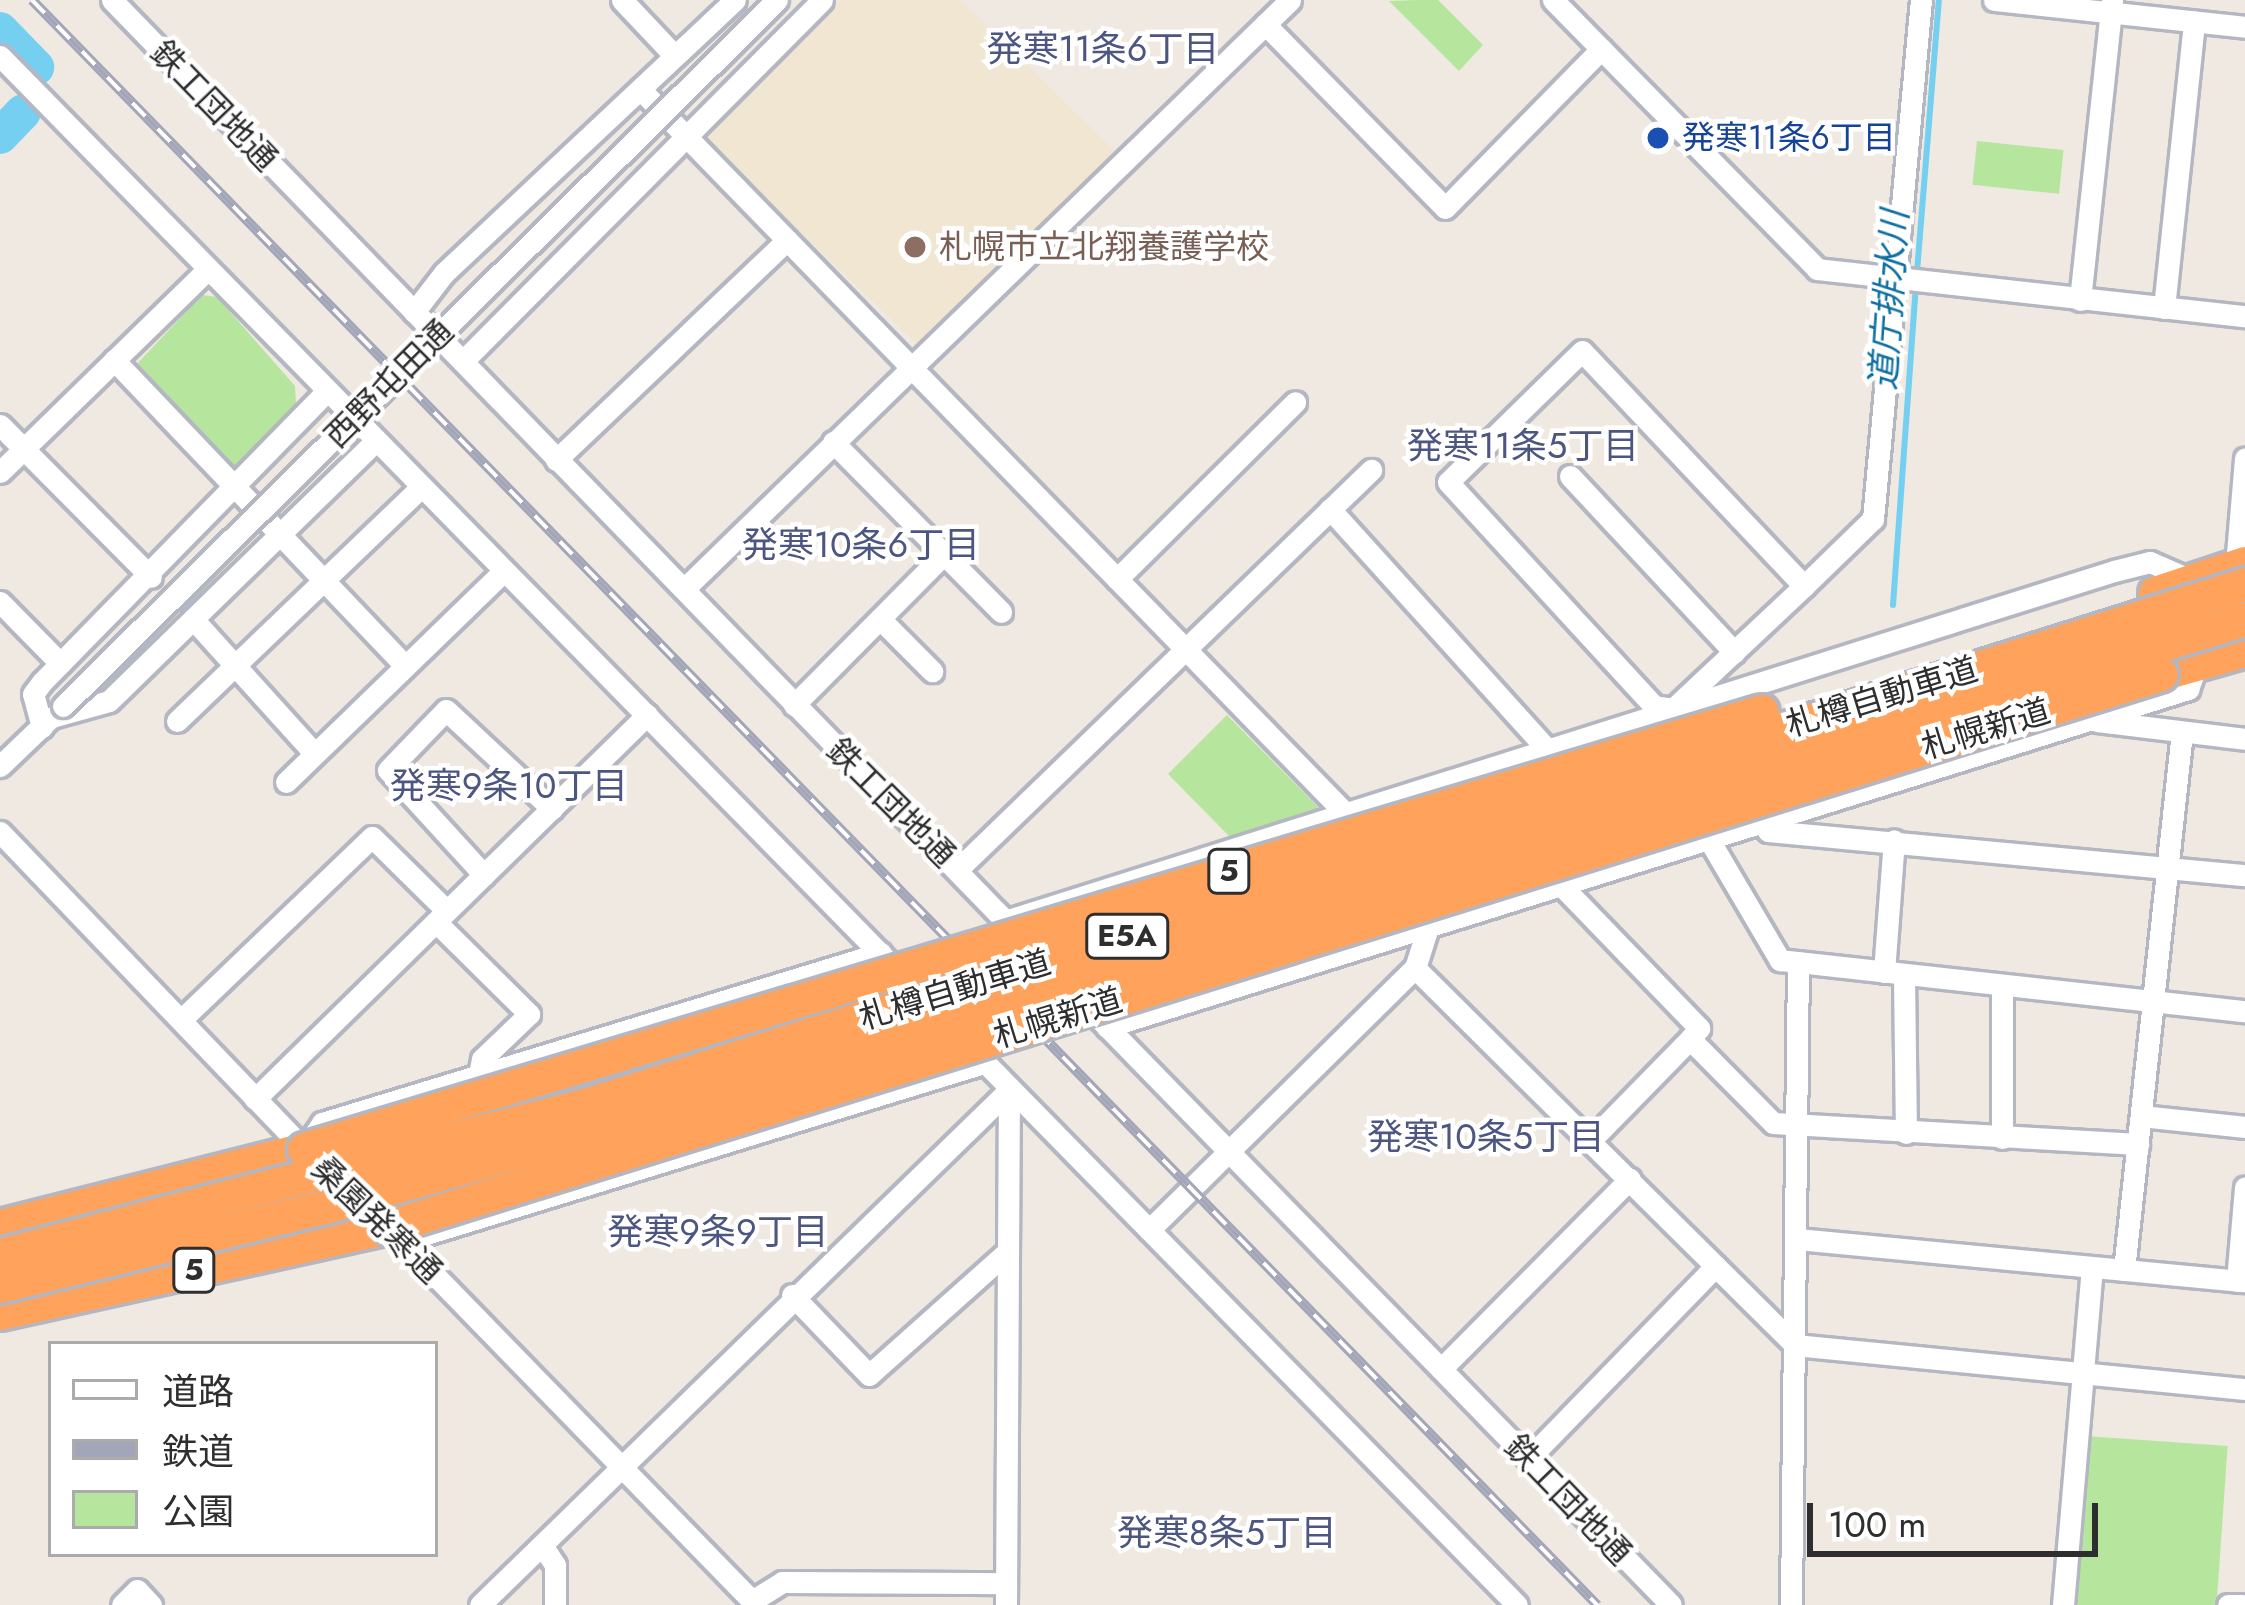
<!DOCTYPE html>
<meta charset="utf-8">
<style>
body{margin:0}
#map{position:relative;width:2245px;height:1605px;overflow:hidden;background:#efe9e1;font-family:Jost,"Noto Sans JP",sans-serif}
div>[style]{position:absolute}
.education>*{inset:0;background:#f0e6d1}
.green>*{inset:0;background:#b6e59e;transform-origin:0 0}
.stream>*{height:6px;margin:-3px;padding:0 3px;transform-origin:3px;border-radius:3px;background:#75cff0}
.river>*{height:36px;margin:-18px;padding:0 18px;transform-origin:18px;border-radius:18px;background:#75cff0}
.roads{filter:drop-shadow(3px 0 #b4b7c1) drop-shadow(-3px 0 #b4b7c1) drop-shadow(0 3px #b4b7c1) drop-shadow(0 -3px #b4b7c1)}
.minor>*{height:21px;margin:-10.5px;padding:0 10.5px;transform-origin:10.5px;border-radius:10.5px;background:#fff}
.highway>*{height:33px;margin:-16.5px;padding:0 16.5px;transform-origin:16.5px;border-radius:16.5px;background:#ffa35c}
.rail>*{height:10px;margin-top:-5px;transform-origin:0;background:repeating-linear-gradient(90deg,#fff 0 18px,#a3a6b8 0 36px);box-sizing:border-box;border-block:3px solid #a3a6b8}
.bridges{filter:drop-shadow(3px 0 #b4b7c1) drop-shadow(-3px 0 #b4b7c1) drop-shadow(0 3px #b4b7c1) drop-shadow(0 -3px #b4b7c1)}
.minor-bridge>*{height:21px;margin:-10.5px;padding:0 10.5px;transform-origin:10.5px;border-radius:10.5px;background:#fff}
.highway-bridge>*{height:33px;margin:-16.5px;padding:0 16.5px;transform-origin:16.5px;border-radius:16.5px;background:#ffa35c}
.dots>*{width:33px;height:33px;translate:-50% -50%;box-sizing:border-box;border:6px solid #fff;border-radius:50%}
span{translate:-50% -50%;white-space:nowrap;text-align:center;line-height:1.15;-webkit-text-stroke:9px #fff;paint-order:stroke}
.shield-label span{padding:3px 9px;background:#fff;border:3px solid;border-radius:9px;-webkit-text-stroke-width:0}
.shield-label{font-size:30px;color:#2e2e2e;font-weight:700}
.street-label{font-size:33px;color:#2e2e2e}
.transit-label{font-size:33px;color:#164399}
.left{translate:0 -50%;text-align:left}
.education-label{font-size:33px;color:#785e54}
.neighbourhood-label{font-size:36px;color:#4d5680}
.water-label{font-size:36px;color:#0d6fa3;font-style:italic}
.legend{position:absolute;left:48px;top:1341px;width:390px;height:216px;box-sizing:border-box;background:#fff;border:3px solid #ababab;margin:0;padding:15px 21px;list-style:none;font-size:36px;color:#2e2e2e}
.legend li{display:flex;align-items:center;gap:24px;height:60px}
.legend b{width:60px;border:3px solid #ababab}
.scale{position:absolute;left:1807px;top:1503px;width:291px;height:54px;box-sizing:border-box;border:6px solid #2e2e2e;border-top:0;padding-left:15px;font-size:36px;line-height:42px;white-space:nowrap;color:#2e2e2e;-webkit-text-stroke:9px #fff;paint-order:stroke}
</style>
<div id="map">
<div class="education">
<i style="clip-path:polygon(840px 0,961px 0,1115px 151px,916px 343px,702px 137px)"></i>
</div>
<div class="green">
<i style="clip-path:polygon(1418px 0,1438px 0,1483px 45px,1459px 71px,1389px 1px)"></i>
<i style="left:1977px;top:141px;width:87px;height:44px;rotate:6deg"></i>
<i style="clip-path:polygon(202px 295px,217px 297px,295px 386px,296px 405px,237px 468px,134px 367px)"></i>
<i style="clip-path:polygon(1227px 715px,1321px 810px,1231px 838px,1168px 774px)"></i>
<i style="left:2085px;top:1436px;width:143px;height:169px;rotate:4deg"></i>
</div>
<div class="stream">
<i style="left:1917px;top:272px;width:273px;rotate:-85.4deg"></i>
<i style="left:1893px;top:605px;width:321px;rotate:-85.9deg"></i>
</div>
<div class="river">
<i style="left:0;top:30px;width:52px;rotate:45.8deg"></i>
<i style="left:0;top:136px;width:33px;rotate:-46deg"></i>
</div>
<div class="roads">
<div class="minor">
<i style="left:112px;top:0;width:1307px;rotate:45.87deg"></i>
<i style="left:622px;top:0;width:77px;rotate:46.6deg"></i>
<i style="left:1553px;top:0;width:377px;rotate:45.5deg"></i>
<i style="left:1817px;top:269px;width:431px;rotate:6.3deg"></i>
<i style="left:1994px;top:0;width:252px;rotate:6.1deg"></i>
<i style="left:1265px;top:24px;width:257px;rotate:45.6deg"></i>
<i style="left:1445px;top:208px;width:223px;rotate:-45.5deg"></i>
<i style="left:0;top:56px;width:1291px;rotate:45.56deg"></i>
<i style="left:640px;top:89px;width:1009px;rotate:45.76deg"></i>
<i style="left:2080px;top:300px;width:302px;rotate:-83.9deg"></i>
<i style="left:2164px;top:308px;width:288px;rotate:-84deg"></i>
<i style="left:414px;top:312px;width:49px;rotate:-52.4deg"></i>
<i style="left:444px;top:273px;width:399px;rotate:-43.2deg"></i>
<i style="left:114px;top:360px;width:420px;rotate:46.4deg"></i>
<i style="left:463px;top:361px;width:509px;rotate:-45.16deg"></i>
<i style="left:0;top:425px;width:214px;rotate:45.2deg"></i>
<i style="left:833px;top:442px;width:239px;rotate:45.3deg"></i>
<i style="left:556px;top:460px;width:319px;rotate:-43.6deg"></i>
<i style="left:0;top:472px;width:291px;rotate:-44.3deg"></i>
<i style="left:1570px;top:476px;width:241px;rotate:47deg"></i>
<i style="left:1330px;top:509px;width:322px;rotate:47.9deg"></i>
<i style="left:2236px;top:566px;width:108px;rotate:-85.2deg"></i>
<i style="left:1117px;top:579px;width:251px;rotate:-44.8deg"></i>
<i style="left:1804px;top:586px;width:323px;rotate:-133.4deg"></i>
<i style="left:1582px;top:351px;width:187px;rotate:135.6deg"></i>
<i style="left:1448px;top:482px;width:304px;rotate:47.4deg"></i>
<i style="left:1654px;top:706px;width:19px;rotate:9deg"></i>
<i style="left:1673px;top:709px;width:180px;rotate:-43.2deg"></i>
<i style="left:1804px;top:586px;width:96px;rotate:-44.2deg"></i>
<i style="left:1873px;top:519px;width:521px;rotate:-84.72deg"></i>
<i style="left:684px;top:589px;width:845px;rotate:-44.18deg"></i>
<i style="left:0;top:602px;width:86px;rotate:45.5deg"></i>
<i style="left:193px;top:619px;width:181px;rotate:47.9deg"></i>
<i style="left:880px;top:619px;width:74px;rotate:45deg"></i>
<i style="left:794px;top:705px;width:211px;rotate:-45.2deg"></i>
<i style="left:52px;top:717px;width:59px;rotate:-15.7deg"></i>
<i style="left:109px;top:701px;width:372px;rotate:-44.3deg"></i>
<i style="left:177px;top:721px;width:338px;rotate:-43.8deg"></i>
<i style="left:2097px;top:721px;width:149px;rotate:6.9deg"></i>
<i style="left:42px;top:727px;width:34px;rotate:-105deg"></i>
<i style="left:33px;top:694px;width:15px;rotate:-53deg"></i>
<i style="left:42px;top:682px;width:406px;rotate:-45.6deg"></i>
<i style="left:0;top:766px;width:68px;rotate:-43.8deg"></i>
<i style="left:286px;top:782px;width:303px;rotate:-44.1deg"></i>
<i style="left:1763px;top:821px;width:11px;rotate:63deg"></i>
<i style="left:1768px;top:831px;width:479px;rotate:5.3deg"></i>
<i style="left:0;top:832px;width:443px;rotate:46.2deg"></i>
<i style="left:1708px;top:838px;width:142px;rotate:59.5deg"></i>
<i style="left:1780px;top:960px;width:468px;rotate:6.3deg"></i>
<i style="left:957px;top:870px;width:576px;rotate:-44.01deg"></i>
<i style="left:484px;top:875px;width:142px;rotate:-132.4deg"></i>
<i style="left:388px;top:770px;width:83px;rotate:-46deg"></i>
<i style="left:446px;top:710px;width:145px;rotate:43deg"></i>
<i style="left:1559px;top:883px;width:202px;rotate:46deg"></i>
<i style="left:1699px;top:1028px;width:14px;rotate:129deg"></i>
<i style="left:1690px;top:1039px;width:118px;rotate:45.3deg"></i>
<i style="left:1773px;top:1123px;width:366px;rotate:3.3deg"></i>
<i style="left:1005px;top:921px;width:1163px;rotate:-17.52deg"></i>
<i style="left:2114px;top:571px;width:37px;rotate:-14deg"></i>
<i style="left:2150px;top:562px;width:47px;rotate:23.8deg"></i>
<i style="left:436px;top:922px;width:131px;rotate:44.7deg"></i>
<i style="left:529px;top:1014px;width:65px;rotate:136.2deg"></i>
<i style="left:482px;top:1059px;width:16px;rotate:101deg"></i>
<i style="left:1415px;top:968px;width:535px;rotate:44.77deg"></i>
<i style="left:1795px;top:1345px;width:452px;rotate:5.6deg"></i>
<i style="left:1884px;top:972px;width:132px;rotate:-85.7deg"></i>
<i style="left:1904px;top:974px;width:159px;rotate:89.3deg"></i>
<i style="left:1085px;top:1004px;width:839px;rotate:45.72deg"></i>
<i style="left:182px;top:1019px;width:263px;rotate:-43.8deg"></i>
<i style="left:372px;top:837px;width:105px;rotate:44.6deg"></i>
<i style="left:1107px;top:1027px;width:1133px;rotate:-17.36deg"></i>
<i style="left:2188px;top:689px;width:27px;rotate:-70deg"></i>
<i style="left:963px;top:1040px;width:791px;rotate:45.56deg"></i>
<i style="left:255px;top:1099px;width:549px;rotate:-44.41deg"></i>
<i style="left:2141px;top:1116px;width:105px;rotate:6deg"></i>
<i style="left:2002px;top:1138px;width:153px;rotate:-90deg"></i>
<i style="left:1591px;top:1140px;width:141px;rotate:-45.6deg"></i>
<i style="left:304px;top:1149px;width:32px;rotate:-55deg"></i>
<i style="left:322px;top:1123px;width:584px;rotate:-16.92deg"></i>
<i style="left:383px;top:1222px;width:535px;rotate:45.76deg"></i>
<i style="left:399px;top:1229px;width:27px;rotate:10deg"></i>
<i style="left:426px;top:1234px;width:584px;rotate:-17.04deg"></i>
<i style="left:1149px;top:1230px;width:373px;rotate:-44.6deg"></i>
<i style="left:1415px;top:968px;width:46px;rotate:-72.3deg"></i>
<i style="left:1797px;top:1239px;width:450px;rotate:5.4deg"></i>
<i style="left:2124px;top:1270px;width:541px;rotate:-83.85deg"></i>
<i style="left:2237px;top:1281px;width:94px;rotate:-85.1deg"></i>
<i style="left:792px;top:1295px;width:111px;rotate:46.1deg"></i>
<i style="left:869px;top:1375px;width:186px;rotate:-41.7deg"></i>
<i style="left:1441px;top:1369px;width:268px;rotate:-45.2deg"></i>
<i style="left:1528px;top:1459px;width:269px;rotate:-45.8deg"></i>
<i style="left:542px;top:1545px;width:24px;rotate:57deg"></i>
<i style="left:555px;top:1565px;width:40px;rotate:90deg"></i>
<i style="left:752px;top:1601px;width:36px;rotate:-32deg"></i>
<i style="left:782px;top:1582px;width:224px;rotate:0.3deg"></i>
<i style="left:122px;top:1605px;width:21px;rotate:-45deg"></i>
<i style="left:137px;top:1590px;width:21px;rotate:47deg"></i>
<i style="left:480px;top:1605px;width:738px;rotate:-44.23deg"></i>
<i style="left:1006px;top:1605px;width:515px;rotate:-89.67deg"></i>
<i style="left:1791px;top:1605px;width:643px;rotate:-89.38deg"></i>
<i style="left:2063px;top:1605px;width:339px;rotate:-85.1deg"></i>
<i style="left:2228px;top:1605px;width:14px"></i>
</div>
<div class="highway">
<i style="left:2155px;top:593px;width:95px;rotate:-18.4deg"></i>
<i style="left:2161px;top:674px;width:87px;rotate:-15.9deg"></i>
<i style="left:0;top:1226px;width:314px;rotate:-14.2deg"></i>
<i style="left:0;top:1313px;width:397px;rotate:-12.5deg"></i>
</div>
</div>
<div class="rail">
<i style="left:32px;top:0;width:2242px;rotate:45.72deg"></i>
</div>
<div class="bridges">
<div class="minor-bridge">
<i style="left:63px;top:706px;width:1004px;rotate:-44.68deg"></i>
</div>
<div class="highway-bridge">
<i style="left:304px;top:1149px;width:1522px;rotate:-16.72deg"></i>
<i style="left:388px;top:1227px;width:1857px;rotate:-17.32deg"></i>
<i style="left:0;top:1255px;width:607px;rotate:-14.4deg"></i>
<i style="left:588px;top:1104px;width:1737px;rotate:-17.42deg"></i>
<i style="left:0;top:1286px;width:330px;rotate:-13.7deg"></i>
<i style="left:321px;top:1208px;width:284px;rotate:-15.9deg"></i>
<i style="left:594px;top:1130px;width:1728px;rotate:-17.2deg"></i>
</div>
</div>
<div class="dots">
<i style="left:1658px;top:138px;background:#1a4fb4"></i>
<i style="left:915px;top:247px;background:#8d6e63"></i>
</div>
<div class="shield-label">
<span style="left:1229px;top:871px">5</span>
<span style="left:1127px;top:936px">E5A</span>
<span style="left:194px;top:1270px">5</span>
</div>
<div class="street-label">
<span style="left:214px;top:106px;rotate:46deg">鉄工団地通</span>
<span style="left:389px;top:384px;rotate:-45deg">西野屯田通</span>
<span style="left:1882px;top:697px;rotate:-17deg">札樽自動車道</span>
<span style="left:1986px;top:729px;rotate:-17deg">札幌新道</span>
<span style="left:891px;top:803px;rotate:45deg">鉄工団地通</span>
<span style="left:955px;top:990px;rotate:-17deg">札樽自動車道</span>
<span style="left:1058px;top:1018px;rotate:-17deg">札幌新道</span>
<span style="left:377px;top:1220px;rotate:44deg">桑園発寒通</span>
<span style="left:1568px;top:1500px;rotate:46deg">鉄工団地通</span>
</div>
<div class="transit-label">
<span class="left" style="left:1682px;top:138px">発寒11条6丁目</span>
</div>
<div class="education-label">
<span class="left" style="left:939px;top:247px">札幌市立北翔養護学校</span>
</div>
<div class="neighbourhood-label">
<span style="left:1103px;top:49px">発寒11条6丁目</span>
<span style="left:1523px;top:446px">発寒11条5丁目</span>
<span style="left:861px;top:545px">発寒10条6丁目</span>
<span style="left:509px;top:786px">発寒9条10丁目</span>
<span style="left:1486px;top:1137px">発寒10条5丁目</span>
<span style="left:718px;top:1232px">発寒9条9丁目</span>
<span style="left:1227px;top:1533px">発寒8条5丁目</span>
</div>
<div class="water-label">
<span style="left:1889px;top:300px;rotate:-86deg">道庁排水川</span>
</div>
<ul class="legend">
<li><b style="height:15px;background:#fff"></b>道路</li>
<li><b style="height:15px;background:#a3a6b8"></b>鉄道</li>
<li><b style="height:33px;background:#b6e59e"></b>公園</li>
</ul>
<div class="scale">100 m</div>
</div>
